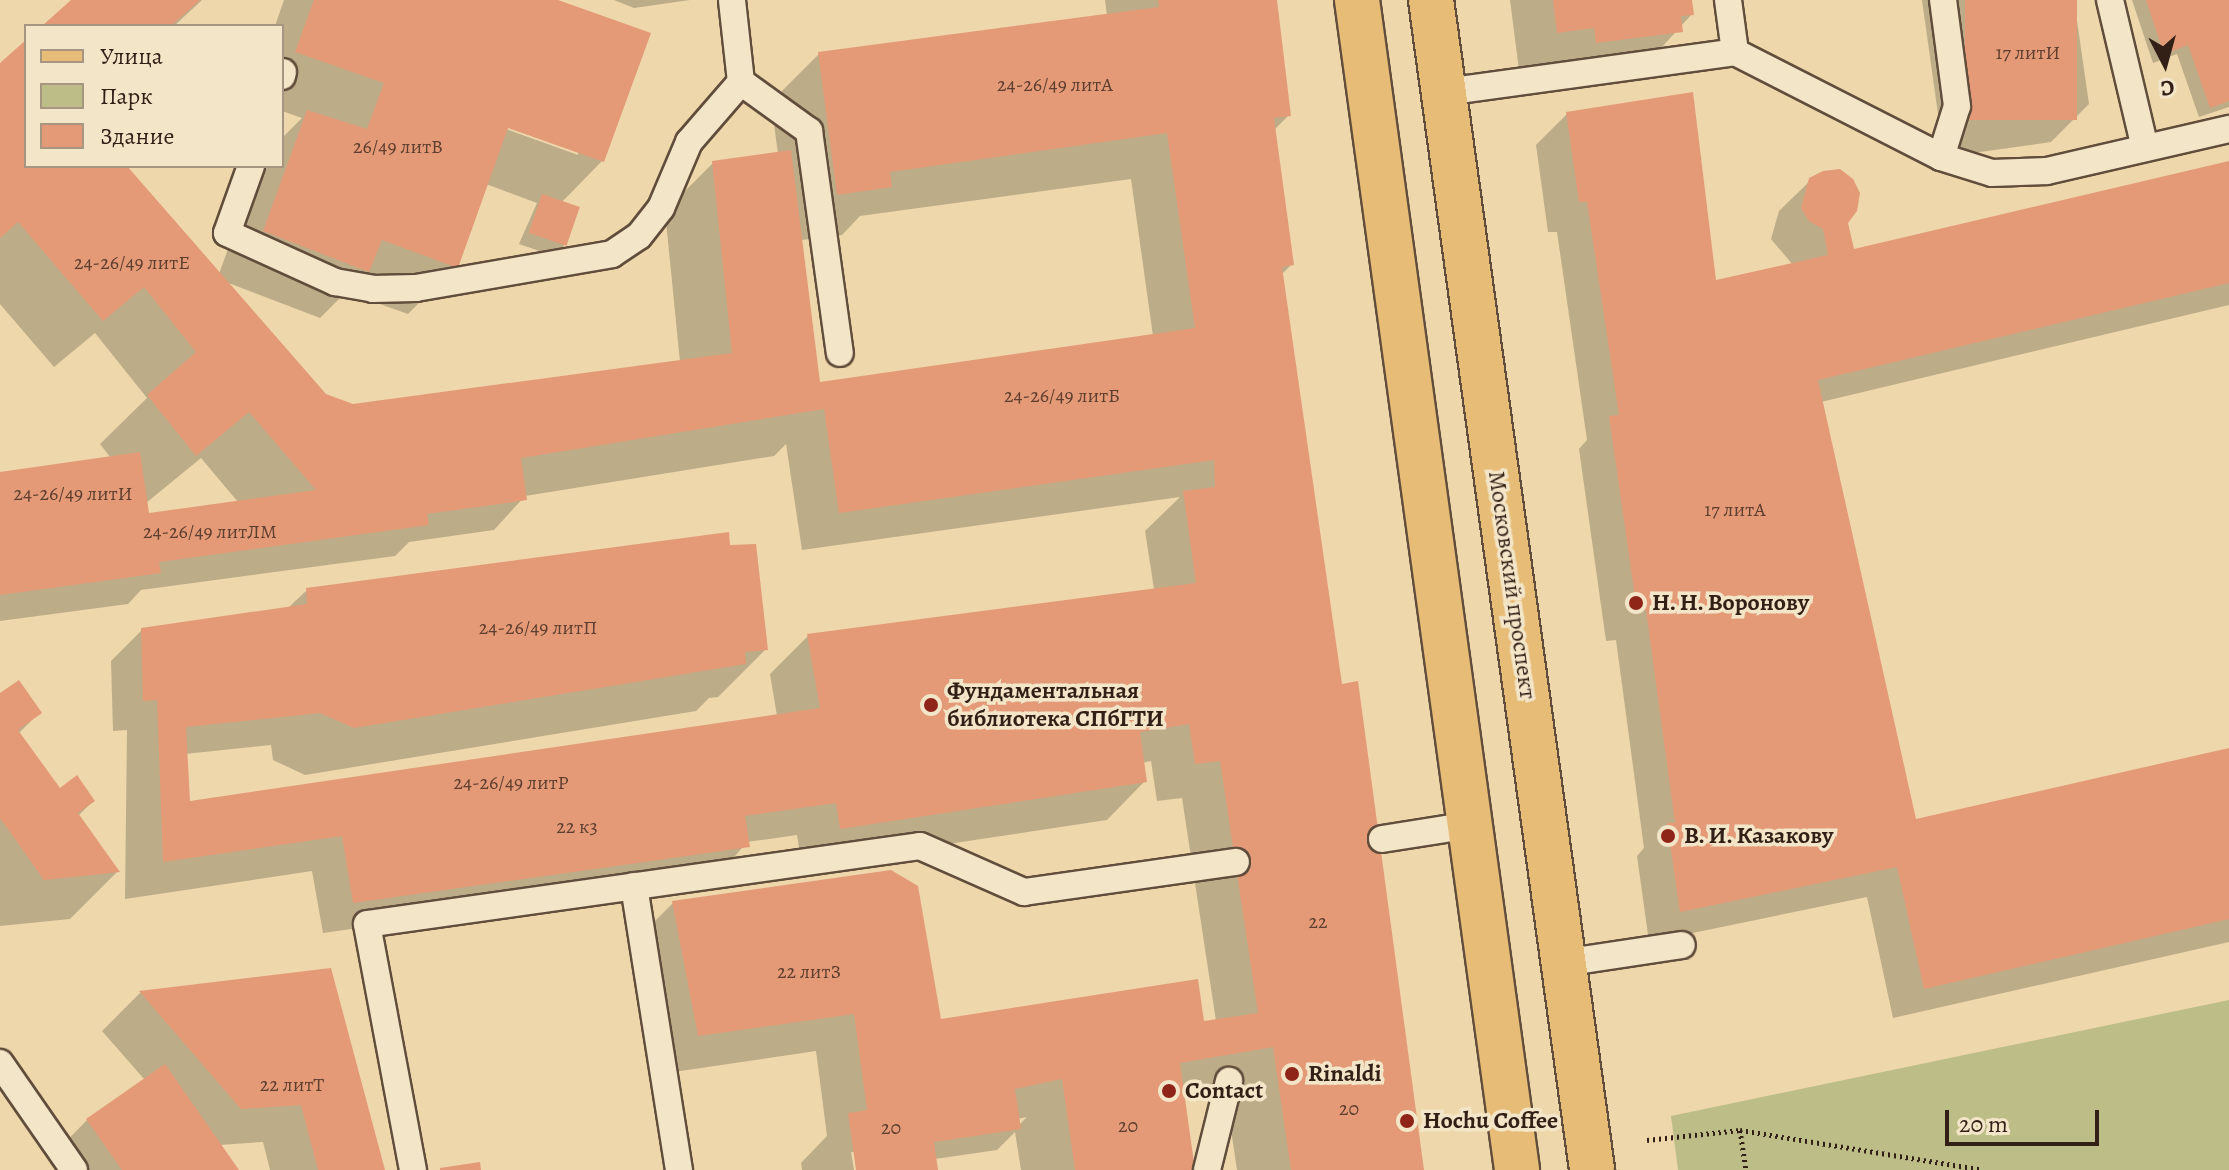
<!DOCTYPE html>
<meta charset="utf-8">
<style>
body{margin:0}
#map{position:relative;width:2229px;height:1170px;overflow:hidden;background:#edd7ab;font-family:Alegreya,serif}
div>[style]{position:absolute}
.green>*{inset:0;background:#bcbd87}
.shadow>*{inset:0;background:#0003}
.building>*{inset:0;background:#e49a77;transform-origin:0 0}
.path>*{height:5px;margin-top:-2.5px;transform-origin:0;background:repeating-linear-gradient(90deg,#321f16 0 2px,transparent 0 6px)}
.roads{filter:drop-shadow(2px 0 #614d3b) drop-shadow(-2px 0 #614d3b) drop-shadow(0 2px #614d3b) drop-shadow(0 -2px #614d3b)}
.lane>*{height:26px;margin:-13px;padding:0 13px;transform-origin:13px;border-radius:13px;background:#f3e5c8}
.primary>*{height:44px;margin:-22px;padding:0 22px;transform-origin:22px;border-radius:22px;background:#e6bc76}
.dots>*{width:22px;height:22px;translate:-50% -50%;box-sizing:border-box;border:4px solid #f3e5c8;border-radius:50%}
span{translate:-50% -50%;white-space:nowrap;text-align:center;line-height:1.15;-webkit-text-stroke:7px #f3e5c8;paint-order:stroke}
.number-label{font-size:20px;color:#5e3e2e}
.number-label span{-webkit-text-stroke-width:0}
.street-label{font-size:24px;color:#321f16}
.poi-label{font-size:24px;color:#321f16;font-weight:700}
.left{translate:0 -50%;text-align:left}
.legend{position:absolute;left:24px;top:24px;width:260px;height:144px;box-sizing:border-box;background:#f3e5c8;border:2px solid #a69681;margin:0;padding:10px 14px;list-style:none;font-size:24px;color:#321f16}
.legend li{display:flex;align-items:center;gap:16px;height:40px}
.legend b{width:40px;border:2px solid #a69681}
.north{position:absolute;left:2125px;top:24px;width:80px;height:80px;-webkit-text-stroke:6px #f3e5c8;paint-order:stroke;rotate:174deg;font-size:22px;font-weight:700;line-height:32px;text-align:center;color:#321f16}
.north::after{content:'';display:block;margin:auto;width:28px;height:36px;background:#321f16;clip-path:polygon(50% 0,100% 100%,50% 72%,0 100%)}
.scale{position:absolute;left:1945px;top:1110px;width:154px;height:36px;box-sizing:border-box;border:4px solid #321f16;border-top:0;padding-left:10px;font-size:24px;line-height:28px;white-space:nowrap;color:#321f16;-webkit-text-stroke:6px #f3e5c8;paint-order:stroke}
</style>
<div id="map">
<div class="green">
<i style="clip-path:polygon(2229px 1000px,2229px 1170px,1678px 1170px,1671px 1116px)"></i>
</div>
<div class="shadow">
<i style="clip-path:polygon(73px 0,202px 0,174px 26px,43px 26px)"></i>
<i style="clip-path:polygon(evenodd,284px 0,552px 0,602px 161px,561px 203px,564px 246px,554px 256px,519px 244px,537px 203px,486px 184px,456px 266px,408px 314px,346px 292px,320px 318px,226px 282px,325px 395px,353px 406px,680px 362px,665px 211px,713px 163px,778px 154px,771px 102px,819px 54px,1107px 16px,1105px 0,1274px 0,1289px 115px,1274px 130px,1292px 264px,1281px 275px,1340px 686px,1422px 1170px,1237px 1170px,1226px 1096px,1237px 1085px,1182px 1094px,1193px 1170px,1021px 1170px,1015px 1132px,997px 1150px,935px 1159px,936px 1170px,858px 1170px,855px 1152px,851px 1152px,854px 1170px,802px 1170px,801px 1163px,827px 1136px,816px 1051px,660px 1074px,635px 941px,673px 903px,939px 1021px,1216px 1021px,1182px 798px,1157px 801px,1151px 761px,1142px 763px,1145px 781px,1107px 820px,802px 866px,797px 835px,747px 842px,717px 877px,323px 933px,312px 871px,125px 899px,127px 730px,113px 731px,111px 661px,142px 630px,288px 608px,307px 590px,728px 547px,766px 649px,718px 697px,709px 698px,696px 711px,305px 775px,273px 760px,271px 745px,185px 754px,184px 805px,777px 716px,770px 674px,808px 636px,1154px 589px,1145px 531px,1180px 497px,802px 550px,786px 444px,774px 456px,525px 496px,494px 530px,409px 542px,395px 556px,141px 590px,128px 604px,0 621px,0 474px,111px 458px,100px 444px,147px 398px,95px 333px,54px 367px,0 304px,0 64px,26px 41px,26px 166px,124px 166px,219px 274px,258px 166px,282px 166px,282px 138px,302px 118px,282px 111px,282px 26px,275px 26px,284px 0,499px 122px,578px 151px,578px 155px,498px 126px,499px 122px,284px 0,1131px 179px,1153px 336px,819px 384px,801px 240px,842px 235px,860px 216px,1131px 179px,284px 0,201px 458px,238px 502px,147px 515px,146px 503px,201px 458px,284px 0,1027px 1117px,1018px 1126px,1017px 1119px,1027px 1117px)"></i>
<i style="clip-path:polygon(614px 0,690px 0,634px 8px)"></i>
<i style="clip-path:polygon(1510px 0,1690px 0,1692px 14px,1642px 69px,1519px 70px)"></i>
<i style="clip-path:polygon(1922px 0,2074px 0,2089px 104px,2051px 142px,1944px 157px)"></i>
<i style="clip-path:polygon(2132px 0,2229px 0,2229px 107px,2199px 117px,2177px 54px,2153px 63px)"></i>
<i style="clip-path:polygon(1567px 114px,1714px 283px,1793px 265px,1771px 239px,1779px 211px,1811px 180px,1845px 223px,1853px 251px,2229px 163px,2229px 305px,1821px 402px,1914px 822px,2229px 750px,2229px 942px,1893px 1018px,1867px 897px,1649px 942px,1637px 856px,1644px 848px,1616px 640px,1606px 641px,1579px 449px,1587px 440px,1557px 232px,1548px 232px,1536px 145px)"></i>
<i style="clip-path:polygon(0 695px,40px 712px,18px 734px,59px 790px,93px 801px,78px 816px,117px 872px,70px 919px,0 926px)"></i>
<i style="clip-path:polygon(329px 970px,383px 1170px,270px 1170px,263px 1142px,219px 1145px,236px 1170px,57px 1170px,49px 1159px,87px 1120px,145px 1080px,102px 1031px,140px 993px)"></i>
</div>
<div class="building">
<i style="clip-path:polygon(71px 0,200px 0,171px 26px,42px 26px)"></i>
<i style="clip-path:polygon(314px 0,558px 0,651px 33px,604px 162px,508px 128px,458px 268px,382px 240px,369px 272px,263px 231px,307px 110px,367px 129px,384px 83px,295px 52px)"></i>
<i style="clip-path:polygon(1158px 0,1277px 0,1291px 116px,1274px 118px,1294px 265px,1282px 267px,1342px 684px,1358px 681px,1424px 1170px,1291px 1170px,1273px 1047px,1180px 1063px,1195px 1170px,1075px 1170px,1062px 1079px,1015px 1089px,1021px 1129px,934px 1142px,938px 1170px,856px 1170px,848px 1113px,867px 1110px,854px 1014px,698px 1036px,672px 901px,891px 870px,918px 886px,941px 1019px,1198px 979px,1204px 1021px,1258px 1013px,1220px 761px,1195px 764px,1189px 724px,1140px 732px,1147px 782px,840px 829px,836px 803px,745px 816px,750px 847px,353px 903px,342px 836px,163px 862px,157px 700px,143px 701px,141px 628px,307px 604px,306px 588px,729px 532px,730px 545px,756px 544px,768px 650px,745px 652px,746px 664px,354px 728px,320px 713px,186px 727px,190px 801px,820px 708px,807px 634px,1196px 583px,1183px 491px,1215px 487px,1214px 460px,839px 513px,824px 409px,521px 458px,527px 500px,427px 514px,429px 525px,159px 562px,161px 573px,0 595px,0 472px,140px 452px,149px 513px,316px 490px,249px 412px,196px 456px,147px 395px,196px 352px,144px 287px,103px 321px,18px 222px,0 238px,0 63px,26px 40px,26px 166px,127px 166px,326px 394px,353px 404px,732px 353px,712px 161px,791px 150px,820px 382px,1195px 328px,1167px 133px,890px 172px,892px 187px,837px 195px,818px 52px,1159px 7px)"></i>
<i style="clip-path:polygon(1553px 0,1692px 0,1694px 15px,1681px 16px,1683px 32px,1596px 43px,1594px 28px,1557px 33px)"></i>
<i style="left:1965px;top:0;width:112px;height:120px"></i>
<i style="clip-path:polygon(2146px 0,2229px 0,2229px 101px,2210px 108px,2188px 45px,2164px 54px)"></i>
<i style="clip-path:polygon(1693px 92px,1716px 280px,1828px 255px,1823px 229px,1809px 221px,1801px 208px,1809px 178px,1823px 171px,1840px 169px,1853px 179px,1860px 193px,1857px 211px,1848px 223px,1854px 249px,2229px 161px,2229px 283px,1818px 380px,1916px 819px,2229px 748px,2229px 919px,1924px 989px,1897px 867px,1680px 912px,1667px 823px,1675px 823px,1646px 610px,1637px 611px,1609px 416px,1619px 415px,1587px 202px,1579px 202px,1566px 112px)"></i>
<i style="left:542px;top:194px;width:40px;height:41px;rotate:19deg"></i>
<i style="clip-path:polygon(19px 680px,42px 713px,18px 730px,60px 788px,77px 775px,95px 801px,78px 813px,120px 872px,44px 880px,0 818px,0 693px)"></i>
<i style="clip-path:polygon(331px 968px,385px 1170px,318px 1170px,301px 1105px,241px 1109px,139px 991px)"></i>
<i style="clip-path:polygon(165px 1064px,239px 1170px,122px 1170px,86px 1119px)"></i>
<i style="clip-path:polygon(480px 1162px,481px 1170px,440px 1170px,440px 1168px)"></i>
</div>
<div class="path">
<i style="left:1740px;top:1130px;width:40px;rotate:81.5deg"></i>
<i style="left:1647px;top:1140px;width:94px;rotate:-6.1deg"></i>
<i style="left:1740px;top:1130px;width:246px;rotate:9.3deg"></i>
</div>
<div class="roads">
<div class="lane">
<i style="left:1728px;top:0;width:52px;rotate:82.3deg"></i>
<i style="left:2110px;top:0;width:152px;rotate:76.7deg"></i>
<i style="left:282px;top:76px;width:4px;rotate:-76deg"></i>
<i style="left:741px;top:82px;width:84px;rotate:35.8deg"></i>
<i style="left:809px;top:131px;width:224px;rotate:82.1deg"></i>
<i style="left:1444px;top:92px;width:294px;rotate:-7.8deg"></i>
<i style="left:1735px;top:52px;width:231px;rotate:27deg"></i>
<i style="left:1941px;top:157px;width:53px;rotate:17.4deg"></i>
<i style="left:1992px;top:173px;width:55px;rotate:-2.1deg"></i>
<i style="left:2047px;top:171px;width:187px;rotate:-13deg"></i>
<i style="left:1941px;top:157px;width:53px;rotate:-72.6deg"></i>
<i style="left:1957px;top:106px;width:107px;rotate:-97.5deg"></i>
<i style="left:251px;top:166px;width:71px;rotate:109.7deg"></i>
<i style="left:227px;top:233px;width:119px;rotate:24.4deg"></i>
<i style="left:335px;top:282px;width:39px;rotate:10deg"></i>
<i style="left:373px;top:289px;width:43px;rotate:-1.3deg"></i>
<i style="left:416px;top:288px;width:199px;rotate:-9.8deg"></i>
<i style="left:612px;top:254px;width:32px;rotate:-34deg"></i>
<i style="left:639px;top:236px;width:36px;rotate:-52deg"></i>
<i style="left:661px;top:208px;width:72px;rotate:-67deg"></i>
<i style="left:689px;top:142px;width:79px;rotate:-49.1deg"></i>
<i style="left:741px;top:82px;width:82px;rotate:-96.3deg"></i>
<i style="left:1382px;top:839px;width:89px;rotate:-9deg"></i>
<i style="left:634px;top:886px;width:288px;rotate:81deg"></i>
<i style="left:1563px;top:963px;width:120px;rotate:-8.6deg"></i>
<i style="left:0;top:1063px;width:130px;rotate:55.3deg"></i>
<i style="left:413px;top:1170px;width:250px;rotate:-100.6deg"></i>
<i style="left:367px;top:924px;width:558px;rotate:-8.03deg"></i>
<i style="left:920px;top:846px;width:114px;rotate:23.9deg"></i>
<i style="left:1024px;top:892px;width:214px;rotate:-8.1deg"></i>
<i style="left:1207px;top:1170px;width:92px;rotate:-76.1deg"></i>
</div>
<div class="primary">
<i style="left:1357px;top:0;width:1181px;rotate:82.21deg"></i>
<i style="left:1431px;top:0;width:1181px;rotate:82.16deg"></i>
</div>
</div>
<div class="dots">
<i style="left:1636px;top:603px;background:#8f2418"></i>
<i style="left:931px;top:705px;background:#8f2418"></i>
<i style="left:1668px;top:836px;background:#8f2418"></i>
<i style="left:1292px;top:1074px;background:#8f2418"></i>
<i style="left:1169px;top:1091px;background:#8f2418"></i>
<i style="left:1407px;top:1121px;background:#8f2418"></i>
</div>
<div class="number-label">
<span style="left:2028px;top:52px">17 литИ</span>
<span style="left:1055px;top:84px">24-26/49 литА</span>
<span style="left:398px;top:146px">26/49 литВ</span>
<span style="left:132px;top:262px">24-26/49 литЕ</span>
<span style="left:1062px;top:395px">24-26/49 литБ</span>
<span style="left:73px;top:493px">24-26/49 литИ</span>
<span style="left:1735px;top:509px">17 литА</span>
<span style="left:210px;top:531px">24-26/49 литЛМ</span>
<span style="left:538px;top:627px">24-26/49 литП</span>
<span style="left:511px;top:782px">24-26/49 литР</span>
<span style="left:577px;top:826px">22 к3</span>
<span style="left:1318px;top:921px">22</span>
<span style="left:809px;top:971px">22 литЗ</span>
<span style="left:292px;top:1084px">22 литТ</span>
<span style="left:1349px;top:1108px">20</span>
<span style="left:1128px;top:1125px">20</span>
<span style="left:891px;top:1127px">20</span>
</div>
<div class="street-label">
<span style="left:1512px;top:585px;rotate:82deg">Московский проспект</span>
</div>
<div class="poi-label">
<span class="left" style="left:1652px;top:603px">Н. Н. Воронову</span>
<span class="left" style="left:947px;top:705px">Фундаментальная<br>библиотека СПбГТИ</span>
<span class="left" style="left:1684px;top:836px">В. И. Казакову</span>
<span class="left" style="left:1308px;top:1074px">Rinaldi</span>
<span class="left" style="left:1185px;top:1091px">Contact</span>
<span class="left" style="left:1423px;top:1121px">Hochu Coffee</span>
</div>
<ul class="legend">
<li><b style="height:10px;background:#e6bc76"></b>Улица</li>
<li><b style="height:22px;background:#bcbd87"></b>Парк</li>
<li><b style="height:22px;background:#e49a77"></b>Здание</li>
</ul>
<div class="north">С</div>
<div class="scale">20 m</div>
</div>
